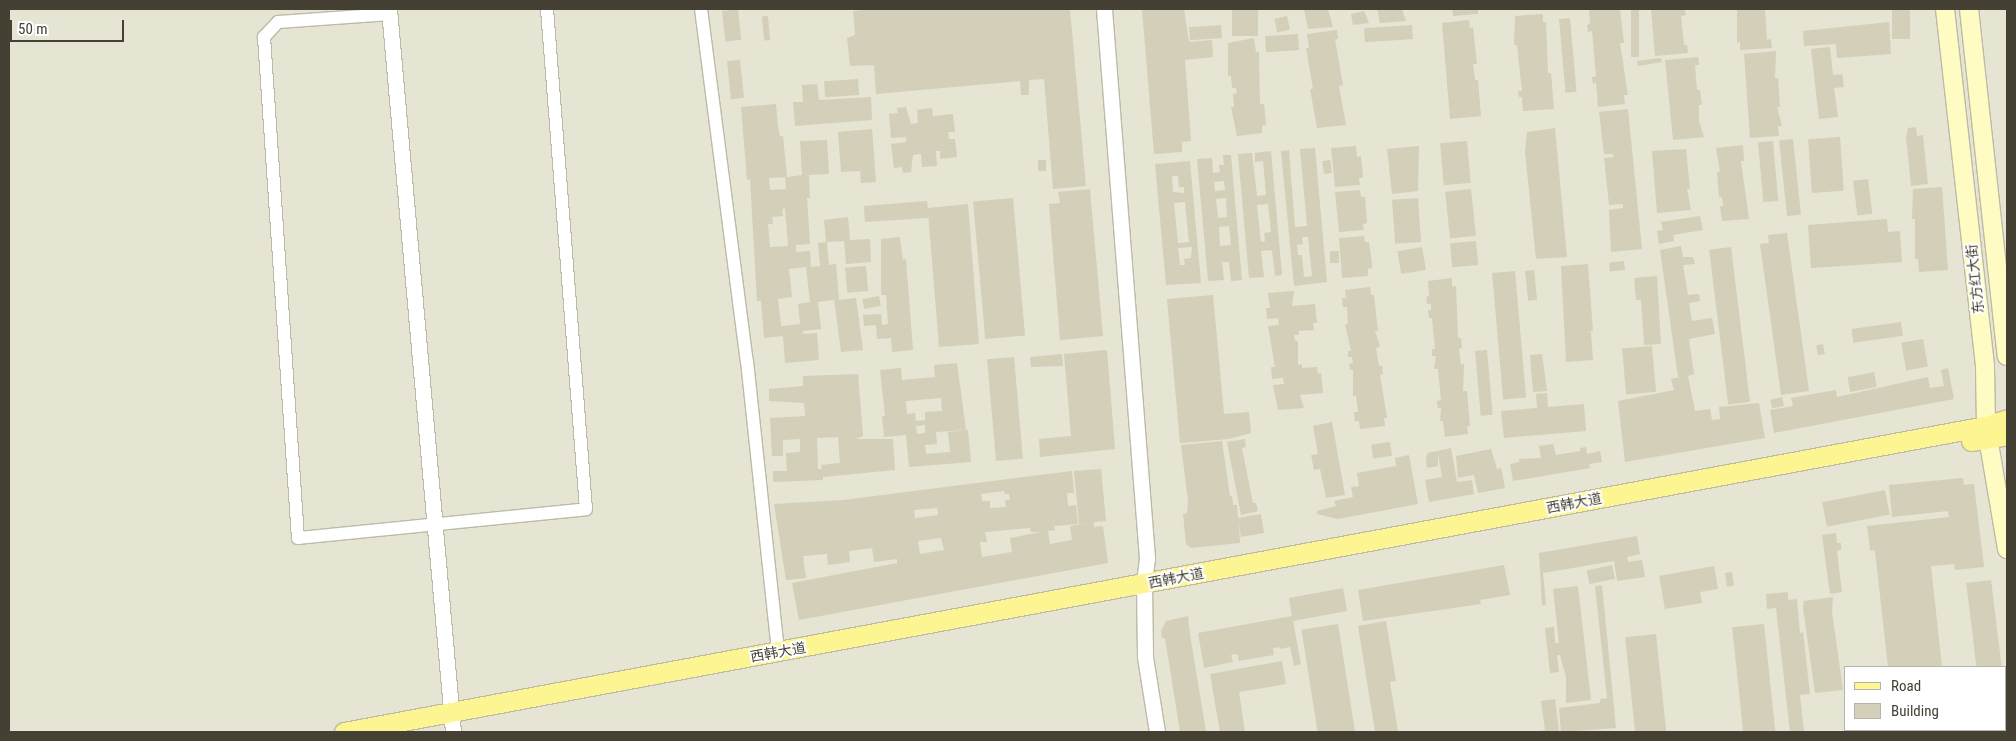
<!DOCTYPE html>
<meta charset="utf-8">
<style>
body{margin:0}
#map{position:relative;width:2016px;height:741px;overflow:hidden;background:#f2f1e4;font-family:"Roboto Condensed","Noto Sans SC",sans-serif}
div>[style]{position:absolute}
.residential>*{inset:0;background:#e6e4d2}
.building>*{inset:0;background:#d3cfb9;transform-origin:0 0}
.roads{filter:drop-shadow(1px 0 #bdbaa7) drop-shadow(-1px 0 #bdbaa7) drop-shadow(0 1px #bdbaa7) drop-shadow(0 -1px #bdbaa7)}
.minor>*{height:12px;margin:-6px;padding:0 6px;transform-origin:6px;border-radius:6px;background:#fff}
.tertiary>*{height:15px;margin:-7.5px;padding:0 7.5px;transform-origin:7.5px;border-radius:7.5px;background:#fff}
.secondary>*{height:18px;margin:-9px;padding:0 9px;transform-origin:9px;border-radius:9px;background:#fefcc2}
.primary>*{height:19px;margin:-9.5px;padding:0 9.5px;transform-origin:9.5px;border-radius:9.5px;background:#fdf592}
span{translate:-50% -50%;white-space:nowrap;text-align:center;line-height:1.15;-webkit-text-stroke:4px #fff;paint-order:stroke}
.street-label{font-size:14px;color:#444134}
.frame{position:absolute;inset:0;border:10px solid #444134;pointer-events:none}
.legend{position:absolute;left:1844px;top:666px;width:162px;height:65px;box-sizing:border-box;background:#fff;border:1px solid #b4b3ae;margin:0;padding:6px 9px;list-style:none;font-size:15px;color:#444134}
.legend li{display:flex;align-items:center;gap:10px;height:25px}
.legend b{width:25px;border:1px solid #b4b3ae}
.scale{position:absolute;left:10px;top:20px;width:114px;height:22px;box-sizing:border-box;border:2px solid #444134;border-top:0;padding-left:6px;font-size:15px;line-height:18px;white-space:nowrap;color:#444134;-webkit-text-stroke:4px #fff;paint-order:stroke}
</style>
<div id="map">
<div class="residential">
<i style="clip-path:polygon(evenodd,9px 9px,2007px 9px,2007px 732px,9px 732px,9px 9px,1845px 667px,2005px 667px,2005px 730px,1845px 730px,1845px 667px)"></i>
</div>
<div class="building">
<i style="left:738px;top:9px;width:31px;height:16px;rotate:84deg"></i>
<i style="clip-path:polygon(874px 9px,1070px 9px,1086px 186px,1053px 189px,1044px 79px,1029px 80px,1029px 95px,1021px 95px,1020px 81px,876px 94px,874px 65px,850px 66px,847px 38px,855px 35px,853px 11px)"></i>
<i style="clip-path:polygon(1142px 9px,1184px 9px,1189px 42px,1212px 40px,1213px 57px,1185px 60px,1191px 141px,1182px 142px,1182px 152px,1154px 154px)"></i>
<i style="left:1232px;top:9px;width:26px;height:27px"></i>
<i style="clip-path:polygon(1304px 9px,1328px 9px,1333px 27px,1308px 29px)"></i>
<i style="clip-path:polygon(1377px 9px,1402px 9px,1406px 21px,1380px 23px)"></i>
<i style="clip-path:polygon(1452px 9px,1478px 9px,1478px 14px,1453px 16px)"></i>
<i style="clip-path:polygon(1620px 9px,1624px 43px,1620px 43px,1628px 95px,1624px 95px,1625px 104px,1598px 107px,1596px 83px,1593px 84px,1592px 77px,1596px 77px,1592px 31px,1588px 32px,1587px 25px,1590px 24px,1589px 10px)"></i>
<i style="left:1631px;top:9px;width:8px;height:48px"></i>
<i style="clip-path:polygon(1651px 9px,1685px 9px,1686px 15px,1681px 16px,1684px 45px,1687px 45px,1688px 53px,1655px 56px)"></i>
<i style="clip-path:polygon(1737px 9px,1765px 9px,1767px 40px,1771px 39px,1772px 48px,1740px 50px,1740px 42px,1737px 43px)"></i>
<i style="left:1892px;top:9px;width:18px;height:30px"></i>
<i style="clip-path:polygon(1364px 11px,1369px 23px,1353px 25px,1351px 14px)"></i>
<i style="clip-path:polygon(1543px 14px,1543px 22px,1546px 22px,1548px 73px,1551px 73px,1554px 109px,1523px 111px,1522px 97px,1519px 97px,1518px 91px,1522px 91px,1517px 45px,1514px 45px,1515px 16px)"></i>
<i style="left:768px;top:16px;width:24px;height:6px;rotate:85deg"></i>
<i style="left:1287px;top:16px;width:14px;height:13px;rotate:78deg"></i>
<i style="left:1570px;top:18px;width:74px;height:11px;rotate:85deg"></i>
<i style="clip-path:polygon(1469px 20px,1470px 28px,1473px 27px,1477px 64px,1473px 64px,1475px 80px,1478px 80px,1481px 116px,1450px 119px,1442px 23px)"></i>
<i style="clip-path:polygon(1889px 22px,1891px 54px,1837px 58px,1836px 44px,1804px 46px,1803px 31px)"></i>
<i style="left:1221px;top:25px;width:13px;height:32px;rotate:86deg"></i>
<i style="left:1412px;top:25px;width:14px;height:48px;rotate:86deg"></i>
<i style="clip-path:polygon(1337px 30px,1338px 39px,1335px 39px,1343px 85px,1339px 86px,1346px 125px,1317px 128px,1310px 89px,1313px 89px,1306px 48px,1309px 48px,1307px 34px)"></i>
<i style="left:1298px;top:34px;width:16px;height:33px;rotate:86deg"></i>
<i style="clip-path:polygon(1254px 38px,1256px 52px,1259px 52px,1260px 104px,1264px 104px,1266px 125px,1262px 126px,1262px 133px,1237px 136px,1231px 107px,1234px 107px,1233px 94px,1237px 93px,1236px 88px,1232px 88px,1231px 76px,1228px 76px,1228px 43px)"></i>
<i style="clip-path:polygon(1830px 47px,1833px 75px,1842px 74px,1844px 87px,1834px 88px,1838px 117px,1819px 119px,1811px 49px)"></i>
<i style="clip-path:polygon(1776px 51px,1775px 78px,1778px 78px,1780px 107px,1777px 107px,1782px 126px,1778px 126px,1779px 136px,1750px 138px,1744px 54px)"></i>
<i style="clip-path:polygon(1698px 57px,1699px 65px,1695px 65px,1697px 90px,1700px 90px,1702px 105px,1699px 105px,1699px 121px,1704px 137px,1673px 140px,1665px 60px)"></i>
<i style="clip-path:polygon(1661px 58px,1662px 62px,1638px 66px,1637px 61px)"></i>
<i style="left:740px;top:60px;width:38px;height:13px;rotate:84deg"></i>
<i style="left:858px;top:79px;width:16px;height:34px;rotate:86deg"></i>
<i style="clip-path:polygon(817px 84px,819px 100px,871px 97px,872px 120px,795px 126px,793px 102px,803px 102px,802px 85px)"></i>
<i style="clip-path:polygon(evenodd,776px 104px,778px 127px,780px 136px,783px 136px,787px 177px,802px 175px,800px 141px,827px 140px,829px 174px,809px 175px,810px 198px,807px 198px,810px 244px,796px 245px,796px 252px,810px 251px,811px 267px,820px 266px,818px 243px,826px 242px,824px 220px,848px 217px,850px 240px,870px 239px,871px 262px,846px 264px,844px 241px,827px 242px,829px 265px,836px 264px,839px 300px,856px 298px,863px 350px,841px 352px,834px 300px,818px 302px,821px 329px,803px 331px,803px 334px,817px 333px,819px 360px,785px 363px,783px 336px,764px 338px,761px 301px,757px 301px,750px 179px,747px 180px,741px 107px,776px 104px,785px 177px,786px 189px,770px 190px,769px 178px,785px 177px,776px 104px,785px 208px,788px 246px,770px 247px,768px 224px,773px 224px,772px 217px,783px 216px,782px 209px,785px 208px,776px 104px,806px 267px,810px 302px,798px 304px,800px 324px,781px 326px,778px 299px,792px 297px,789px 269px,806px 267px)"></i>
<i style="clip-path:polygon(906px 107px,911px 124px,918px 123px,917px 110px,932px 108px,933px 116px,953px 114px,955px 132px,948px 132px,949px 139px,955px 139px,957px 157px,940px 159px,940px 151px,936px 151px,937px 166px,922px 167px,921px 154px,913px 155px,911px 172px,903px 173px,902px 167px,894px 168px,891px 144px,906px 142px,906px 137px,891px 138px,889px 114px,898px 113px,897px 108px)"></i>
<i style="clip-path:polygon(1628px 109px,1642px 249px,1611px 252px,1609px 210px,1623px 208px,1623px 204px,1609px 205px,1604px 158px,1614px 157px,1613px 154px,1604px 154px,1599px 112px)"></i>
<i style="clip-path:polygon(1916px 127px,1917px 136px,1923px 135px,1928px 184px,1911px 186px,1906px 137px,1908px 128px)"></i>
<i style="clip-path:polygon(1555px 128px,1567px 257px,1536px 259px,1525px 152px,1527px 132px)"></i>
<i style="clip-path:polygon(872px 129px,876px 182px,861px 183px,860px 171px,841px 172px,838px 132px)"></i>
<i style="left:1840px;top:137px;width:54px;height:32px;rotate:86deg"></i>
<i style="left:1793px;top:139px;width:76px;height:14px;rotate:84deg"></i>
<i style="left:1467px;top:141px;width:42px;height:27px;rotate:85deg"></i>
<i style="left:1773px;top:141px;width:60px;height:15px;rotate:85deg"></i>
<i style="clip-path:polygon(1743px 145px,1744px 161px,1741px 161px,1749px 219px,1722px 221px,1720px 206px,1723px 206px,1722px 197px,1719px 197px,1717px 172px,1720px 172px,1716px 148px)"></i>
<i style="clip-path:polygon(1356px 146px,1357px 157px,1361px 156px,1363px 178px,1359px 178px,1360px 185px,1335px 187px,1331px 148px)"></i>
<i style="clip-path:polygon(1419px 146px,1418px 191px,1392px 194px,1387px 149px)"></i>
<i style="clip-path:polygon(evenodd,1315px 148px,1327px 282px,1294px 286px,1281px 151px,1289px 150px,1295px 227px,1307px 226px,1300px 149px,1315px 148px,1302px 237px,1308px 237px,1312px 276px,1304px 277px,1302px 255px,1298px 255px,1297px 245px,1303px 244px,1302px 237px)"></i>
<i style="clip-path:polygon(1686px 149px,1690px 189px,1687px 189px,1691px 210px,1657px 213px,1652px 151px)"></i>
<i style="clip-path:polygon(evenodd,1271px 151px,1282px 275px,1275px 276px,1272px 250px,1261px 251px,1264px 277px,1249px 278px,1238px 154px,1252px 153px,1257px 196px,1266px 195px,1263px 161px,1255px 162px,1255px 153px,1271px 151px,1268px 204px,1271px 232px,1264px 233px,1265px 241px,1261px 242px,1257px 205px,1268px 204px)"></i>
<i style="clip-path:polygon(evenodd,1223px 155px,1231px 155px,1242px 280px,1231px 281px,1229px 262px,1222px 262px,1224px 280px,1208px 281px,1197px 159px,1212px 158px,1213px 173px,1220px 172px,1219px 165px,1224px 165px,1223px 155px,1224px 181px,1225px 190px,1215px 191px,1214px 182px,1224px 181px,1223px 155px,1226px 198px,1227px 217px,1218px 218px,1216px 199px,1226px 198px,1223px 155px,1229px 226px,1231px 245px,1220px 246px,1219px 227px,1229px 226px)"></i>
<i style="left:1038px;top:160px;width:8px;height:11px"></i>
<i style="left:1330px;top:160px;width:13px;height:8px;rotate:81deg"></i>
<i style="clip-path:polygon(evenodd,1190px 161px,1201px 283px,1166px 285px,1155px 164px,1190px 161px,1172px 176px,1178px 176px,1179px 187px,1184px 187px,1184px 193px,1173px 192px,1172px 176px,1190px 161px,1185px 202px,1189px 242px,1178px 243px,1174px 203px,1185px 202px,1190px 161px,1192px 247px,1191px 258px,1184px 259px,1185px 265px,1180px 265px,1178px 248px,1192px 247px)"></i>
<i style="left:1868px;top:179px;width:35px;height:15px;rotate:83deg"></i>
<i style="clip-path:polygon(1942px 187px,1948px 270px,1919px 272px,1918px 259px,1915px 259px,1915px 219px,1912px 219px,1913px 189px)"></i>
<i style="clip-path:polygon(1090px 189px,1103px 336px,1060px 340px,1049px 204px,1060px 203px,1058px 192px)"></i>
<i style="left:1471px;top:189px;width:47px;height:26px;rotate:84deg"></i>
<i style="clip-path:polygon(1360px 190px,1361px 197px,1365px 197px,1367px 223px,1363px 224px,1364px 230px,1339px 232px,1335px 192px)"></i>
<i style="left:1013px;top:198px;width:138px;height:40px;rotate:85deg"></i>
<i style="left:1418px;top:198px;width:44px;height:26px;rotate:86deg"></i>
<i style="clip-path:polygon(927px 201px,928px 208px,968px 204px,979px 344px,939px 347px,928px 212px,928px 218px,865px 222px,864px 206px)"></i>
<i style="clip-path:polygon(1700px 216px,1703px 230px,1673px 235px,1674px 241px,1659px 244px,1657px 231px,1663px 230px,1661px 222px)"></i>
<i style="clip-path:polygon(1887px 219px,1888px 232px,1900px 231px,1902px 262px,1811px 268px,1808px 225px)"></i>
<i style="clip-path:polygon(1787px 233px,1809px 391px,1781px 395px,1760px 244px,1769px 243px,1768px 235px)"></i>
<i style="clip-path:polygon(1364px 236px,1365px 242px,1369px 242px,1372px 264px,1372px 268px,1368px 269px,1368px 276px,1342px 278px,1339px 238px)"></i>
<i style="clip-path:polygon(900px 237px,903px 260px,906px 259px,913px 350px,892px 352px,891px 338px,877px 339px,876px 325px,864px 326px,863px 315px,881px 314px,882px 325px,888px 324px,886px 295px,881px 295px,881px 239px)"></i>
<i style="left:1476px;top:241px;width:24px;height:26px;rotate:85deg"></i>
<i style="clip-path:polygon(1681px 246px,1683px 257px,1693px 257px,1695px 264px,1683px 265px,1688px 295px,1699px 294px,1700px 301px,1689px 303px,1692px 321px,1712px 318px,1715px 334px,1689px 339px,1694px 374px,1688px 376px,1695px 411px,1710px 409px,1712px 420px,1720px 419px,1719px 407px,1759px 403px,1765px 438px,1625px 462px,1618px 401px,1674px 390px,1671px 379px,1685px 376px,1678px 377px,1660px 250px)"></i>
<i style="left:1422px;top:247px;width:23px;height:25px;rotate:80deg"></i>
<i style="left:1731px;top:247px;width:156px;height:22px;rotate:83deg"></i>
<i style="left:1330px;top:251px;width:9px;height:12px"></i>
<i style="left:1624px;top:261px;width:9px;height:15px;rotate:84deg"></i>
<i style="clip-path:polygon(1588px 264px,1593px 331px,1585px 332px,1591px 332px,1593px 360px,1566px 362px,1561px 266px)"></i>
<i style="left:866px;top:266px;width:25px;height:21px;rotate:85deg"></i>
<i style="left:1534px;top:270px;width:30px;height:9px;rotate:84deg"></i>
<i style="left:1515px;top:271px;width:127px;height:23px;rotate:85deg"></i>
<i style="clip-path:polygon(1657px 276px,1661px 344px,1644px 345px,1641px 300px,1636px 300px,1634px 278px)"></i>
<i style="clip-path:polygon(1452px 278px,1452px 287px,1456px 286px,1458px 338px,1461px 338px,1462px 348px,1459px 349px,1461px 365px,1464px 364px,1463px 391px,1467px 391px,1470px 426px,1467px 426px,1468px 434px,1445px 437px,1443px 421px,1440px 421px,1441px 408px,1438px 408px,1437px 401px,1441px 400px,1438px 369px,1434px 369px,1436px 356px,1432px 356px,1432px 349px,1435px 349px,1432px 318px,1429px 318px,1428px 310px,1431px 310px,1431px 304px,1427px 304px,1426px 297px,1429px 296px,1428px 281px)"></i>
<i style="clip-path:polygon(1370px 287px,1371px 295px,1374px 295px,1378px 331px,1375px 331px,1380px 347px,1376px 348px,1379px 366px,1382px 366px,1383px 374px,1380px 375px,1387px 418px,1384px 418px,1385px 426px,1360px 429px,1359px 421px,1355px 421px,1354px 412px,1358px 412px,1356px 396px,1353px 396px,1353px 370px,1350px 370px,1349px 364px,1353px 363px,1352px 357px,1348px 357px,1348px 351px,1351px 351px,1345px 324px,1348px 324px,1347px 307px,1343px 307px,1342px 298px,1346px 298px,1345px 290px)"></i>
<i style="clip-path:polygon(1294px 291px,1292px 306px,1315px 304px,1317px 323px,1313px 323px,1314px 330px,1299px 331px,1299px 335px,1294px 335px,1295px 341px,1298px 341px,1298px 365px,1302px 364px,1302px 368px,1317px 367px,1318px 374px,1321px 373px,1323px 393px,1300px 395px,1304px 408px,1278px 410px,1273px 385px,1284px 384px,1283px 378px,1272px 379px,1271px 367px,1275px 367px,1268px 326px,1279px 325px,1278px 318px,1267px 319px,1266px 308px,1270px 308px,1268px 293px)"></i>
<i style="clip-path:polygon(1213px 295px,1224px 414px,1249px 412px,1251px 433px,1229px 439px,1180px 443px,1167px 299px)"></i>
<i style="left:879px;top:296px;width:10px;height:17px;rotate:79deg"></i>
<i style="left:1901px;top:322px;width:14px;height:50px;rotate:82deg"></i>
<i style="left:1923px;top:339px;width:28px;height:22px;rotate:80deg"></i>
<i style="left:1823px;top:344px;width:10px;height:7px;rotate:79deg"></i>
<i style="left:1652px;top:346px;width:46px;height:30px;rotate:85deg"></i>
<i style="clip-path:polygon(1107px 350px,1115px 449px,1040px 457px,1039px 439px,1071px 436px,1064px 354px)"></i>
<i style="left:1487px;top:350px;width:65px;height:12px;rotate:85deg"></i>
<i style="clip-path:polygon(1062px 354px,1063px 366px,1031px 367px,1030px 357px)"></i>
<i style="clip-path:polygon(1542px 354px,1547px 391px,1533px 392px,1530px 355px)"></i>
<i style="left:1014px;top:357px;width:102px;height:27px;rotate:85deg"></i>
<i style="clip-path:polygon(evenodd,957px 363px,966px 430px,936px 432px,937px 444px,925px 445px,926px 454px,950px 452px,948px 432px,968px 430px,971px 462px,909px 467px,906px 435px,884px 437px,882px 416px,885px 416px,880px 370px,901px 368px,902px 380px,935px 377px,934px 365px,957px 363px,941px 398px,942px 411px,925px 412px,925px 420px,916px 421px,915px 413px,907px 414px,906px 401px,941px 398px,957px 363px,925px 425px,925px 433px,917px 434px,916px 426px,925px 425px)"></i>
<i style="clip-path:polygon(1948px 368px,1954px 399px,1774px 433px,1770px 410px,1793px 406px,1791px 398px,1836px 390px,1837px 397px,1928px 377px,1930px 388px,1944px 386px,1941px 370px)"></i>
<i style="left:1874px;top:372px;width:15px;height:27px;rotate:79deg"></i>
<i style="clip-path:polygon(evenodd,858px 374px,863px 436px,856px 439px,893px 439px,895px 470px,823px 477px,823px 480px,773px 482px,773px 471px,787px 471px,786px 453px,800px 452px,800px 439px,783px 440px,783px 456px,772px 456px,770px 418px,805px 416px,804px 403px,769px 401px,769px 389px,803px 386px,803px 376px,858px 374px,838px 437px,840px 463px,821px 465px,822px 469px,818px 469px,817px 438px,838px 437px)"></i>
<i style="clip-path:polygon(1547px 393px,1548px 407px,1584px 404px,1586px 431px,1504px 438px,1501px 411px,1537px 408px,1536px 394px)"></i>
<i style="left:1782px;top:397px;width:9px;height:12px;rotate:77deg"></i>
<i style="clip-path:polygon(1332px 422px,1345px 495px,1326px 498px,1320px 469px,1314px 470px,1311px 455px,1318px 454px,1313px 426px)"></i>
<i style="clip-path:polygon(1245px 439px,1246px 447px,1242px 448px,1253px 503px,1256px 503px,1258px 511px,1241px 515px,1227px 442px)"></i>
<i style="clip-path:polygon(1222px 441px,1230px 496px,1232px 496px,1233px 505px,1237px 505px,1238px 518px,1261px 514px,1264px 533px,1241px 537px,1239px 523px,1240px 543px,1191px 548px,1186px 544px,1183px 514px,1187px 513px,1188px 501px,1181px 445px)"></i>
<i style="left:1390px;top:442px;width:14px;height:19px;rotate:82deg"></i>
<i style="clip-path:polygon(1553px 444px,1556px 455px,1580px 451px,1580px 448px,1586px 447px,1587px 454px,1600px 451px,1602px 462px,1589px 464px,1590px 468px,1513px 481px,1510px 464px,1519px 462px,1519px 459px,1541px 458px,1539px 446px)"></i>
<i style="clip-path:polygon(1451px 448px,1457px 482px,1472px 480px,1474px 494px,1429px 502px,1425px 480px,1442px 477px,1438px 454px,1438px 466px,1427px 468px,1426px 458px,1428px 453px)"></i>
<i style="clip-path:polygon(1491px 449px,1497px 469px,1501px 468px,1505px 488px,1478px 493px,1474px 475px,1458px 478px,1456px 456px)"></i>
<i style="clip-path:polygon(1409px 455px,1418px 504px,1338px 519px,1317px 514px,1317px 511px,1336px 506px,1334px 501px,1353px 497px,1351px 487px,1359px 486px,1357px 473px,1396px 466px,1395px 458px)"></i>
<i style="clip-path:polygon(evenodd,1101px 469px,1106px 521px,1094px 522px,1094px 527px,1103px 526px,1108px 563px,799px 620px,792px 583px,897px 563px,897px 559px,874px 562px,872px 548px,849px 551px,850px 562px,828px 565px,827px 554px,803px 556px,806px 578px,786px 580px,774px 504px,843px 500px,1072px 471px,1074px 493px,1067px 493px,1068px 506px,1076px 505px,1078px 524px,1054px 526px,1055px 530px,1048px 531px,1050px 544px,1072px 540px,1070px 526px,1089px 523px,1079px 524px,1074px 471px,1101px 469px,1004px 491px,1005px 494px,1009px 494px,1010px 500px,1005px 500px,1006px 507px,990px 508px,990px 501px,982px 501px,981px 494px,1004px 491px,1101px 469px,937px 508px,938px 515px,915px 518px,914px 510px,937px 508px,1101px 469px,1030px 528px,1031px 532px,1041px 532px,1010px 538px,1012px 552px,982px 557px,980px 542px,987px 542px,985px 532px,1030px 528px,1101px 469px,941px 538px,944px 550px,920px 554px,918px 541px,941px 538px)"></i>
<i style="clip-path:polygon(1963px 478px,1964px 485px,1974px 484px,1984px 567px,1955px 570px,1954px 564px,1931px 566px,1942px 667px,1888px 667px,1875px 551px,1870px 550px,1867px 526px,1949px 517px,1948px 511px,1892px 517px,1889px 485px)"></i>
<i style="left:1885px;top:490px;width:25px;height:64px;rotate:79deg"></i>
<i style="clip-path:polygon(1836px 533px,1837px 543px,1841px 543px,1841px 550px,1837px 551px,1842px 592px,1830px 594px,1822px 535px)"></i>
<i style="clip-path:polygon(1637px 536px,1640px 554px,1627px 557px,1628px 562px,1642px 560px,1645px 577px,1617px 581px,1614px 561px,1543px 573px,1546px 605px,1542px 605px,1539px 553px)"></i>
<i style="clip-path:polygon(1504px 565px,1510px 595px,1480px 600px,1481px 604px,1363px 621px,1358px 590px)"></i>
<i style="left:1612px;top:565px;width:14px;height:26px;rotate:78deg"></i>
<i style="clip-path:polygon(1714px 566px,1718px 589px,1700px 592px,1702px 603px,1665px 609px,1659px 576px)"></i>
<i style="left:1732px;top:572px;width:14px;height:7px;rotate:82deg"></i>
<i style="left:1991px;top:580px;width:88px;height:25px;rotate:83deg"></i>
<i style="clip-path:polygon(1602px 585px,1616px 728px,1561px 732px,1559px 708px,1600px 703px,1600px 699px,1607px 698px,1595px 586px)"></i>
<i style="clip-path:polygon(1578px 586px,1591px 700px,1566px 703px,1566px 677px,1560px 655px,1557px 655px,1559px 672px,1550px 673px,1545px 628px,1554px 627px,1555px 643px,1559px 643px,1553px 589px)"></i>
<i style="clip-path:polygon(1343px 588px,1347px 611px,1293px 621px,1301px 664px,1294px 666px,1290px 647px,1280px 649px,1279px 647px,1273px 648px,1274px 655px,1239px 661px,1237px 654px,1231px 655px,1233px 662px,1204px 668px,1198px 633px,1292px 616px,1289px 598px)"></i>
<i style="clip-path:polygon(1788px 592px,1788px 600px,1797px 599px,1800px 633px,1803px 632px,1810px 694px,1800px 695px,1804px 732px,1790px 732px,1776px 608px,1767px 609px,1766px 594px)"></i>
<i style="clip-path:polygon(1833px 597px,1832px 612px,1843px 690px,1815px 693px,1803px 608px,1804px 601px)"></i>
<i style="clip-path:polygon(1188px 616px,1190px 634px,1206px 732px,1180px 732px,1165px 638px,1162px 638px,1161px 631px,1166px 621px)"></i>
<i style="clip-path:polygon(1386px 621px,1396px 681px,1390px 682px,1398px 732px,1375px 732px,1358px 626px)"></i>
<i style="left:1338px;top:624px;width:109px;height:37px;rotate:81deg"></i>
<i style="left:1764px;top:624px;width:109px;height:32px;rotate:84deg"></i>
<i style="left:1656px;top:634px;width:99px;height:31px;rotate:84deg"></i>
<i style="clip-path:polygon(1282px 661px,1286px 684px,1239px 692px,1245px 732px,1220px 732px,1210px 674px)"></i>
<i style="clip-path:polygon(1555px 699px,1559px 732px,1535px 732px,1545px 730px,1541px 701px)"></i>
<i style="clip-path:polygon(2005px 712px,2007px 732px,1983px 732px,1982px 730px,2005px 730px)"></i>
<i style="left:1932px;top:730px;width:29px;height:2px"></i>
</div>
<div class="roads">
<div class="minor">
<i style="left:701px;top:9px;width:355px;rotate:82.6deg"></i>
<i style="left:747px;top:361px;width:293px;rotate:83.9deg"></i>
<i style="left:390px;top:14px;width:112px;rotate:175.9deg"></i>
<i style="left:278px;top:22px;width:21px;rotate:133deg"></i>
<i style="left:264px;top:37px;width:502px;rotate:86.12deg"></i>
<i style="left:298px;top:538px;width:289px;rotate:-5.7deg"></i>
<i style="left:586px;top:509px;width:502px;rotate:-94.46deg"></i>
</div>
<div class="tertiary">
<i style="left:389px;top:9px;width:726px;rotate:84.94deg"></i>
<i style="left:1104px;top:9px;width:551px;rotate:85.52deg"></i>
<i style="left:1147px;top:558px;width:26px;rotate:97deg"></i>
<i style="left:1144px;top:584px;width:73px;rotate:89.2deg"></i>
<i style="left:1145px;top:657px;width:76px;rotate:80.9deg"></i>
</div>
<div class="secondary">
<i style="left:1945px;top:9px;width:360px;rotate:83.6deg"></i>
<i style="left:1985px;top:367px;width:59px;rotate:89deg"></i>
<i style="left:1986px;top:426px;width:125px;rotate:80.3deg"></i>
<i style="left:1969px;top:9px;width:349px;rotate:83.8deg"></i>
</div>
<div class="primary">
<i style="left:1971px;top:441px;width:36px;rotate:-9deg"></i>
<i style="left:344px;top:732px;width:1670px;rotate:-10.56deg"></i>
<i style="left:1986px;top:426px;width:22px;rotate:-18deg"></i>
</div>
</div>
<div class="street-label">
<span style="left:1975px;top:279px;rotate:-96deg">东方红大街</span>
<span style="left:1574px;top:503px;rotate:-11deg">西韩大道</span>
<span style="left:1176px;top:578px;rotate:-11deg">西韩大道</span>
<span style="left:778px;top:652px;rotate:-10deg">西韩大道</span>
</div>
<div class="frame"></div>
<ul class="legend">
<li><b style="height:6px;background:#fdf592"></b>Road</li>
<li><b style="height:14px;background:#d3cfb9"></b>Building</li>
</ul>
<div class="scale">50 m</div>
</div>
